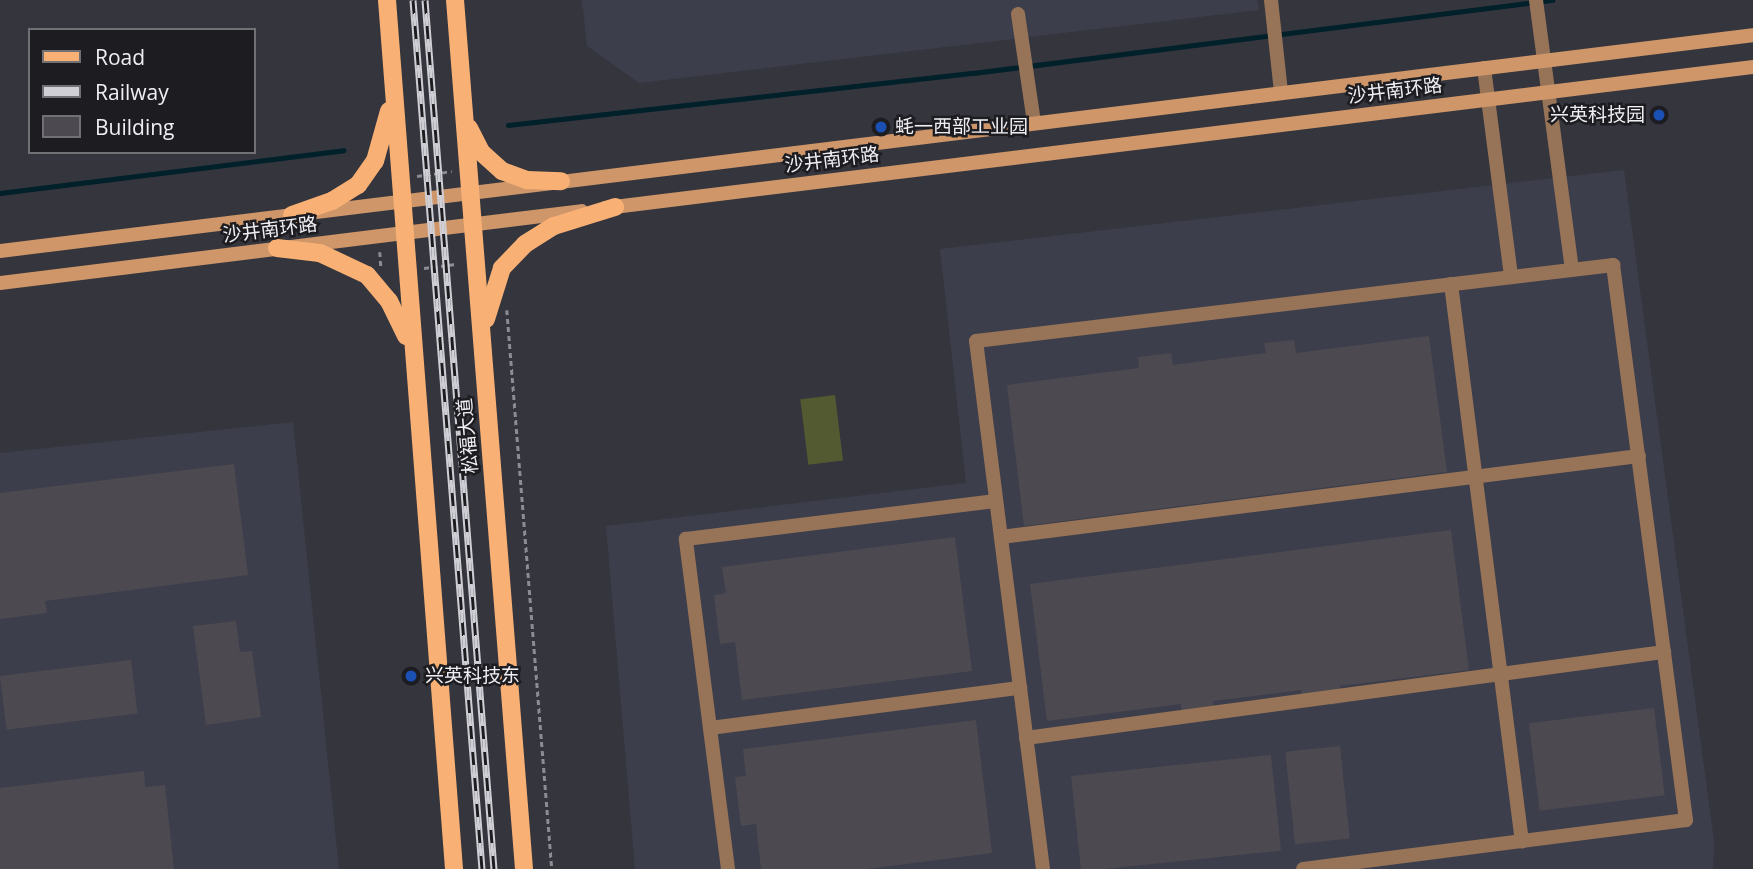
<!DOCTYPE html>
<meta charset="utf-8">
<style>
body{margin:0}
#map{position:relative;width:1753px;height:869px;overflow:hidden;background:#34353d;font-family:"Open Sans","Noto Sans SC",sans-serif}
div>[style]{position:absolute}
.built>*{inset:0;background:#3d3e4b}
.green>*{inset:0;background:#535931;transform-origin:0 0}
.stream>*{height:4.5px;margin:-2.25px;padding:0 2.25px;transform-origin:2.25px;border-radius:2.25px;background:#00202a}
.building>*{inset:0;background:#4c4951;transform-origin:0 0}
.path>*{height:2.5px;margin-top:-1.25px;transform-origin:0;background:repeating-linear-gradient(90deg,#8c8d93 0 5px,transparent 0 8.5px)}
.street>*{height:14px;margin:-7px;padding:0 7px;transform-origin:7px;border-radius:7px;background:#977458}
.secondary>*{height:14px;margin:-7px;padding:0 7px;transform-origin:7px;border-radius:7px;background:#ce9669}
.primary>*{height:18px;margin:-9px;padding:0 9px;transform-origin:9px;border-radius:9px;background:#f8b075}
.rail>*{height:7px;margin-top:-3.5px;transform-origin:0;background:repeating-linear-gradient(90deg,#1d1d21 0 13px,#cfcfd5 0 26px);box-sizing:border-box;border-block:2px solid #cfcfd5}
.dots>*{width:19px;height:19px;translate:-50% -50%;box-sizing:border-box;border:4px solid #1d1d21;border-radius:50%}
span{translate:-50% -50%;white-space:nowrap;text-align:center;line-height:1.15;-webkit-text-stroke:5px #1d1d21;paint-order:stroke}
.street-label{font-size:19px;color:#eeeef3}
.poi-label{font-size:19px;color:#eeeef3}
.right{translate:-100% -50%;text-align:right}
.left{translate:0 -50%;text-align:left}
.legend{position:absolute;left:28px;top:28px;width:228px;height:126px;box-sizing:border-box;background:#1d1d21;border:2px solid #717175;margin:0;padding:9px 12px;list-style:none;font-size:21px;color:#eeeef3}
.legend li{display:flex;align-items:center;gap:14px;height:35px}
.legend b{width:35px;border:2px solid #717175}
</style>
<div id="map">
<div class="built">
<i style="clip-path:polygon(582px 0,1257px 0,1259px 10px,639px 83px,587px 46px)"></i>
<i style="clip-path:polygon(1624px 170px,1714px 841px,1713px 869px,635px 869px,606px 526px,966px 483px,940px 249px)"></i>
<i style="clip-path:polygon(293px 422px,339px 869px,0 869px,0 453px)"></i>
</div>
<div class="green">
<i style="left:835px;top:395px;width:66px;height:35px;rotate:83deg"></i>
</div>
<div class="stream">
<i style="left:508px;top:125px;width:468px;rotate:-6.4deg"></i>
<i style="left:973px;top:73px;width:584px;rotate:-7.19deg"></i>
<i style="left:0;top:193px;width:346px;rotate:-7.1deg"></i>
</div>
<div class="building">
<i style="clip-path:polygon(1429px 336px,1447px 472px,1024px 526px,1007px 385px,1139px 368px,1138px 357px,1171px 353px,1173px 365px,1266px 353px,1264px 343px,1294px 340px,1296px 353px)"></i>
<i style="clip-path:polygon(234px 464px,248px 575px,45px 601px,47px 613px,0 619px,0 493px)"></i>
<i style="clip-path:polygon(1451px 530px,1469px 670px,1340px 686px,1342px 703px,1331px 705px,1331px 700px,1302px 703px,1301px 690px,1213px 701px,1215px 714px,1183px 723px,1181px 704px,1047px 721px,1030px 584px)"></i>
<i style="clip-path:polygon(955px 537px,972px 671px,742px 700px,735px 642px,720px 644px,714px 595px,726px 593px,722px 567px)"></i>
<i style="clip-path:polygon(236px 621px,240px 652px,252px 651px,261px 717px,206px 725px,193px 626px)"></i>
<i style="left:131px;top:660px;width:54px;height:132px;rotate:83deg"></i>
<i style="left:1654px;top:708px;width:88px;height:126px;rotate:83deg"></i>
<i style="clip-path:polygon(976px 720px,992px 853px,867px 869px,761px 869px,756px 824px,741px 826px,735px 777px,746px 776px,743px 749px)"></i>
<i style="left:1340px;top:746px;width:93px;height:55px;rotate:84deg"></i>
<i style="left:1271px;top:755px;width:96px;height:201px;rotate:84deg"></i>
<i style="clip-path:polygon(144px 771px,145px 787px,165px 785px,174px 869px,0 869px,0 788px)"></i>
</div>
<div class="path">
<i style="left:417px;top:176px;width:35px;rotate:-8deg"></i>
<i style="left:380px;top:252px;width:14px;rotate:86deg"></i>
<i style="left:424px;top:268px;width:34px;rotate:-7deg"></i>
<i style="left:507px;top:310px;width:561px;rotate:85.4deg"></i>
</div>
<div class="street">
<i style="left:1271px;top:0;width:93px;rotate:83.8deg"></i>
<i style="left:1536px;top:0;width:271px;rotate:82.4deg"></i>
<i style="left:1018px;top:14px;width:110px;rotate:81.6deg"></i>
<i style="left:1484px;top:68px;width:211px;rotate:82.6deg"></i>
<i style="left:1451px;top:284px;width:562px;rotate:82.75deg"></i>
<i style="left:1001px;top:537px;width:643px;rotate:-7.24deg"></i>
<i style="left:710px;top:728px;width:313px;rotate:-7.4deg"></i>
<i style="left:1026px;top:738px;width:644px;rotate:-7.68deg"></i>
<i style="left:728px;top:869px;width:333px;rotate:-97.3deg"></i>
<i style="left:686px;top:539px;width:312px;rotate:-7deg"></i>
<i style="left:1043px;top:869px;width:532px;rotate:-97.23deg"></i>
<i style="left:976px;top:341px;width:642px;rotate:-6.8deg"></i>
<i style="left:1613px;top:265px;width:560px;rotate:82.51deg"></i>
<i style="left:1686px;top:820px;width:386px;rotate:172.7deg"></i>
</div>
<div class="secondary">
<i style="left:606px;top:208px;width:1156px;rotate:-7.01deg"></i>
<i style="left:0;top:251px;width:1766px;rotate:-7.02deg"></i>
<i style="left:0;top:283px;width:586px;rotate:-7.05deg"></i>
</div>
<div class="primary">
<i style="left:387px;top:0;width:872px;rotate:85.59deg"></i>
<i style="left:455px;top:0;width:872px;rotate:85.46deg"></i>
<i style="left:469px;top:128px;width:27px;rotate:63deg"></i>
<i style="left:481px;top:152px;width:28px;rotate:42deg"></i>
<i style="left:502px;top:171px;width:27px;rotate:20deg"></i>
<i style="left:527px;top:180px;width:34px;rotate:2deg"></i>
<i style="left:292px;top:215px;width:42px;rotate:-19.3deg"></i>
<i style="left:332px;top:201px;width:31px;rotate:-32deg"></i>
<i style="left:358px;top:185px;width:29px;rotate:-55deg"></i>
<i style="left:375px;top:161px;width:52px;rotate:-74.4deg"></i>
<i style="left:277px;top:248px;width:43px;rotate:6.6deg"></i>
<i style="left:320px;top:253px;width:52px;rotate:25.1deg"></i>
<i style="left:367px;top:275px;width:34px;rotate:50deg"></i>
<i style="left:389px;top:301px;width:39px;rotate:64deg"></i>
<i style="left:486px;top:319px;width:53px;rotate:-72.6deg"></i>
<i style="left:502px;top:268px;width:33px;rotate:-46deg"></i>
<i style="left:525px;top:244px;width:34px;rotate:-32deg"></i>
<i style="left:554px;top:226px;width:64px;rotate:-17.3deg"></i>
</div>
<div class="rail">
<i style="left:413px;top:0;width:872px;rotate:85.46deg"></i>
<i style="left:425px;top:0;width:872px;rotate:85.46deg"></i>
</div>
<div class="dots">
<i style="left:1659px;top:115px;background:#1a4fb4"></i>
<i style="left:881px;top:127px;background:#1a4fb4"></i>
<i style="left:411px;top:676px;background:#1a4fb4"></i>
</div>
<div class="street-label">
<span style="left:1395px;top:91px;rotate:-7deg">沙井南环路</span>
<span style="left:832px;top:160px;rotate:-7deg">沙井南环路</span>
<span style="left:270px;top:230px;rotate:-7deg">沙井南环路</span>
<span style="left:468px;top:436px;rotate:-95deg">松福大道</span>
</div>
<div class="poi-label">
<span class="right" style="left:1645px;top:115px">兴英科技园</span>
<span class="left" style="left:895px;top:127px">蚝一西部工业园</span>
<span class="left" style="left:425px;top:676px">兴英科技东</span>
</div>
<ul class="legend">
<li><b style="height:9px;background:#f8b075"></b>Road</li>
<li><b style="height:9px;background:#cfcfd5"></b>Railway</li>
<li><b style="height:19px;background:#4c4951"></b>Building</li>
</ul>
</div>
